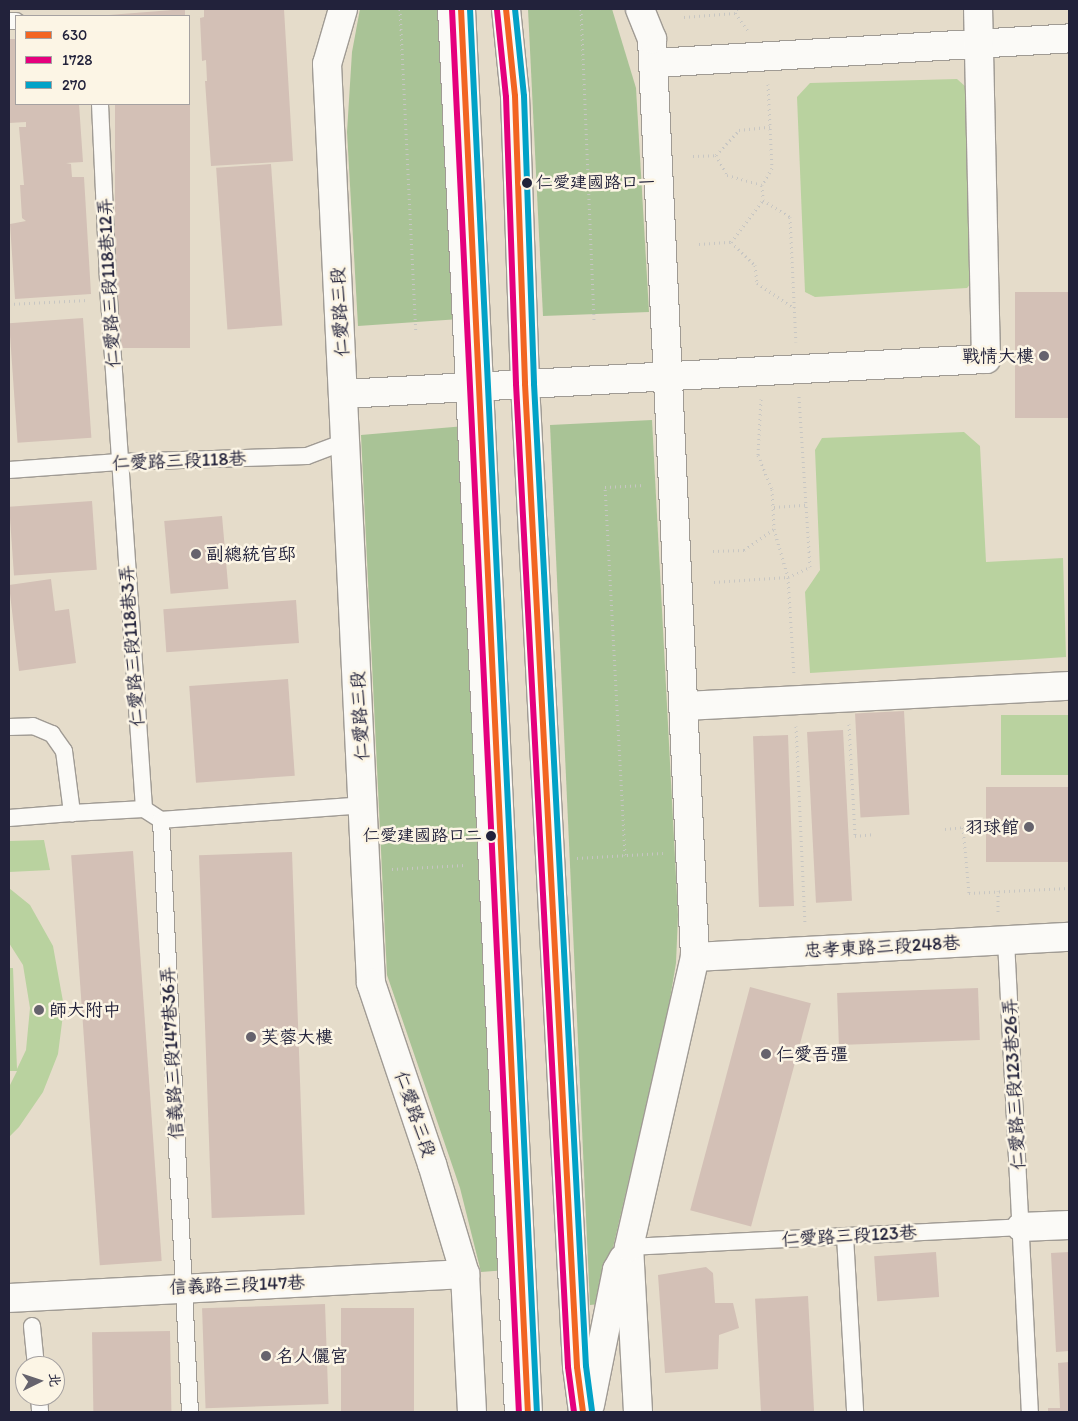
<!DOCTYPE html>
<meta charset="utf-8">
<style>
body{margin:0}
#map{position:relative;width:1078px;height:1421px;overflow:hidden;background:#e5dcca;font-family:Itim,"LXGW WenKai TC",sans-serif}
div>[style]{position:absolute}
.green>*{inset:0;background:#b9d29f;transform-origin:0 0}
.forest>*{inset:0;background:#a9c396}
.building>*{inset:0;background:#d3c0b6;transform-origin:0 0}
.path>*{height:3px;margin-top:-1.5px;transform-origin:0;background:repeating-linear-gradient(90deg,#c7c6c3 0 1px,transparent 0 5px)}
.roads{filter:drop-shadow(1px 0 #a09b94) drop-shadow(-1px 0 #a09b94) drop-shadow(0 1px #a09b94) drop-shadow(0 -1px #a09b94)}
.lane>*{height:16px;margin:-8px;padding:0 8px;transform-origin:8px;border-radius:8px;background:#fbfaf7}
.street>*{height:28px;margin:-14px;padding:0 14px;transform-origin:14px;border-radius:14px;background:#fbfaf7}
.secondary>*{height:28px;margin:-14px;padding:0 14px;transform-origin:14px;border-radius:14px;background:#fbfaf7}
.bus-1>*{height:6px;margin:-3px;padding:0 3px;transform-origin:3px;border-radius:3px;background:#f26522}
.bus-2>*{height:6px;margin:-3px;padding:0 3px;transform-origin:3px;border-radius:3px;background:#e5007d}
.bus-3>*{height:6px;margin:-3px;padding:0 3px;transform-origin:3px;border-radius:3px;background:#02a2c7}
.dots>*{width:14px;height:14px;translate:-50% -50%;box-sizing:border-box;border:2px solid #fcf5e5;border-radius:50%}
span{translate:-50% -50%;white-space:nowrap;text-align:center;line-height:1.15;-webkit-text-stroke:5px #fcf5e5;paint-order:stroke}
.bus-label{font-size:17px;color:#22223b}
.left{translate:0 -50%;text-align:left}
.right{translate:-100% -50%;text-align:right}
.street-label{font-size:18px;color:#22223b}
.poi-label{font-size:18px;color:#22223b}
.frame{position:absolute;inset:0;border:10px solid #22223b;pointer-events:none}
.legend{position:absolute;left:15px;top:15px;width:175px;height:90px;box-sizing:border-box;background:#fcf5e5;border:1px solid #a5a1a1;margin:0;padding:6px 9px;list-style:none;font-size:15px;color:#22223b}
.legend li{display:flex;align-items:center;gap:10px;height:25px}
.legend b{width:25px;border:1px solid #a5a1a1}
.north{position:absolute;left:15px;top:1356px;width:50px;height:50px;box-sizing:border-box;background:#fcf5e5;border:1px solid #a5a1a1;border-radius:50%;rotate:86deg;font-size:14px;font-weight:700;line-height:20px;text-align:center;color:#22223b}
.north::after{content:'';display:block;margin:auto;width:18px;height:22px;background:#66636d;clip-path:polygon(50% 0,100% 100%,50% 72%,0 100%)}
</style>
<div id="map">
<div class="green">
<i style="clip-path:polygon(957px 79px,966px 87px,973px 281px,967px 288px,815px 297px,805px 292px,797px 97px,810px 83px)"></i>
<i style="clip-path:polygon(964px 432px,980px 446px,986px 562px,1063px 558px,1066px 657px,810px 673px,805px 592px,820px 570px,815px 450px,822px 438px)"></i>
<i style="left:1069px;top:715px;width:60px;height:68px;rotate:90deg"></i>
<i style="clip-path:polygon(44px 840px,50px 870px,9px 872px,9px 841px)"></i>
<i style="clip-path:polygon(9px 888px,30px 905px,53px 946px,64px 1007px,58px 1054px,43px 1092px,19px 1127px,9px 1137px,9px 1087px,17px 1071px,9px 1071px,9px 968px,13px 968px,17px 1069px,26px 1050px,30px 1008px,23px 965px,9px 943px)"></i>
</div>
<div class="forest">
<i style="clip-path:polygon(360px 9px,446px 9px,460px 319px,358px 326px,347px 132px,352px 52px)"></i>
<i style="clip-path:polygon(528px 9px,612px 9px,636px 88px,649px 312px,543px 316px)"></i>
<i style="clip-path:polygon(652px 420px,678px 915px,676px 963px,668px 1011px,600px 1304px,590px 1305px,550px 425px)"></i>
<i style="clip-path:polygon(465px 426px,507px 1270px,481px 1272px,460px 1188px,387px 975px,361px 435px)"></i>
</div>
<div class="building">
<i style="clip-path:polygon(185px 9px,185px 16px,109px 16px,109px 15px)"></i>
<i style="clip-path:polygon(204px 9px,284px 9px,293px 161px,211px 166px,205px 81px,207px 81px,206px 60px,202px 61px,200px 18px,204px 17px)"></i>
<i style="clip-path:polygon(9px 39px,16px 39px,16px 104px,79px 104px,83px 162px,66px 163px,71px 164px,72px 177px,84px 177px,91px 294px,15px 299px,10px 224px,26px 221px,22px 218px,20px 185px,24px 185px,19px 127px,26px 127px,26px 122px,9px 123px)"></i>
<i style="left:115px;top:104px;width:75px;height:244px"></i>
<i style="left:271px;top:164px;width:162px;height:55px;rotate:86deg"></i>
<i style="left:1069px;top:292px;width:126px;height:54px;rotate:90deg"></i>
<i style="left:83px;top:318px;width:120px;height:74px;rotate:86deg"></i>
<i style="left:92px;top:501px;width:69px;height:83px;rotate:86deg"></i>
<i style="left:222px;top:516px;width:73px;height:58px;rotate:85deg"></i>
<i style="clip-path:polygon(51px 579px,55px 611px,69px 609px,76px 663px,19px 671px,9px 585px)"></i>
<i style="left:296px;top:600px;width:43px;height:133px;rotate:86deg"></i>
<i style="left:288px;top:679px;width:97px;height:99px;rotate:86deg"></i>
<i style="left:904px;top:711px;width:104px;height:49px;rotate:87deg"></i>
<i style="left:843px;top:730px;width:171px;height:36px;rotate:87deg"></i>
<i style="left:788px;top:735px;width:171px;height:35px;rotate:88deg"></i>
<i style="left:1069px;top:787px;width:75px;height:83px;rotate:90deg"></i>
<i style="left:133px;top:851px;width:411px;height:62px;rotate:86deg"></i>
<i style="left:292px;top:852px;width:363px;height:93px;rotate:88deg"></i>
<i style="left:750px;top:987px;width:63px;height:231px;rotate:15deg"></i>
<i style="left:978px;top:988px;width:52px;height:141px;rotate:88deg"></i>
<i style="left:936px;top:1252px;width:45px;height:62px;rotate:86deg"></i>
<i style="clip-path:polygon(1069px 1252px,1069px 1351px,1056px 1352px,1051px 1253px)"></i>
<i style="clip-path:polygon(706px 1267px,713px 1273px,715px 1303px,733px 1303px,739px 1328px,719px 1335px,718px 1369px,665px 1373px,658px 1275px)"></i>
<i style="left:808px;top:1296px;width:116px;height:53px;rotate:87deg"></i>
<i style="left:325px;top:1304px;width:100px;height:123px;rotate:88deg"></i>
<i style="left:341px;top:1308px;width:73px;height:104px"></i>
<i style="left:170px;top:1331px;width:81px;height:78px;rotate:89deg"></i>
<i style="clip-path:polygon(1069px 1362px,1069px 1412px,1048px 1412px,1048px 1408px,1060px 1408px,1058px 1363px)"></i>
</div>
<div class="path">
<i style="left:400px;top:9px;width:323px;rotate:87.2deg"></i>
<i style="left:581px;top:9px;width:313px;rotate:87.6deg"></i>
<i style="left:737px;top:9px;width:4px;rotate:117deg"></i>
<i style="left:735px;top:13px;width:22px;rotate:54deg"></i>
<i style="left:684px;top:17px;width:51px;rotate:-4.5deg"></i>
<i style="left:768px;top:84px;width:84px;rotate:87.3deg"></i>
<i style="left:772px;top:168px;width:20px;rotate:120deg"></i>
<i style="left:762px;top:185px;width:15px;rotate:86deg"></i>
<i style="left:763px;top:200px;width:32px;rotate:32deg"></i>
<i style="left:790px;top:217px;width:125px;rotate:87.3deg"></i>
<i style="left:716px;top:155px;width:23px;rotate:61deg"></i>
<i style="left:727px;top:175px;width:36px;rotate:16deg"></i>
<i style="left:693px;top:156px;width:23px;rotate:-2deg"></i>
<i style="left:716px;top:155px;width:34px;rotate:-47deg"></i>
<i style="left:739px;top:130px;width:31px;rotate:-6deg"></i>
<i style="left:731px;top:242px;width:53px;rotate:-52.7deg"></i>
<i style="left:699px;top:244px;width:32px;rotate:-4deg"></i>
<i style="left:731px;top:242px;width:33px;rotate:44deg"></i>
<i style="left:755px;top:265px;width:18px;rotate:84deg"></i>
<i style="left:757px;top:283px;width:45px;rotate:34deg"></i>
<i style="left:9px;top:304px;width:79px;rotate:-2.9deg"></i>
<i style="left:761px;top:399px;width:56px;rotate:93.1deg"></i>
<i style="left:758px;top:455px;width:37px;rotate:68deg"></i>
<i style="left:772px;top:489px;width:40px;rotate:87.1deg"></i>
<i style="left:774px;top:529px;width:50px;rotate:73.7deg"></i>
<i style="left:788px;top:577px;width:98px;rotate:86.5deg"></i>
<i style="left:774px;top:507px;width:32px;rotate:-4deg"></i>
<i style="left:713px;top:551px;width:31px;rotate:-2deg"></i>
<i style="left:744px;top:550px;width:37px;rotate:-35deg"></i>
<i style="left:714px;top:582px;width:74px;rotate:-3.9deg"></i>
<i style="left:788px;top:577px;width:24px;rotate:-24deg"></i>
<i style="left:810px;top:567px;width:171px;rotate:-93.7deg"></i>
<i style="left:849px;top:724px;width:112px;rotate:86.9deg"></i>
<i style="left:855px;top:836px;width:20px;rotate:-6deg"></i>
<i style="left:796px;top:726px;width:198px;rotate:87.4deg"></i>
<i style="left:945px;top:829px;width:18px;rotate:-6deg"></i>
<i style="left:963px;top:827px;width:66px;rotate:84.8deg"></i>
<i style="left:969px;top:893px;width:100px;rotate:-2.9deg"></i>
<i style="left:625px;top:855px;width:369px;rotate:-93.1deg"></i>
<i style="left:605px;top:487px;width:40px;rotate:-2.9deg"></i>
<i style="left:577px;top:858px;width:86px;rotate:-3.3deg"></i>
<i style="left:392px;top:869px;width:73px;rotate:-3.1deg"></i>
<i style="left:998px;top:891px;width:24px;rotate:90deg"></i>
</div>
<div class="roads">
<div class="lane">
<i style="left:446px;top:9px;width:1405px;rotate:87.27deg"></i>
<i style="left:9px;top:21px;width:7px"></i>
<i style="left:100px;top:104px;width:195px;rotate:87.4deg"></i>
<i style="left:109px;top:299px;width:511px;rotate:86.07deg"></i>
<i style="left:144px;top:809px;width:20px;rotate:33deg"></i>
<i style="left:9px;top:470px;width:110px;rotate:-4.2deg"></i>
<i style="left:119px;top:462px;width:188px;rotate:-1.8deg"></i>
<i style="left:307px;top:456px;width:43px;rotate:-20.6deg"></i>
<i style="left:9px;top:727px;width:24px;rotate:-2deg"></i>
<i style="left:33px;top:726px;width:21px;rotate:23deg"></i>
<i style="left:52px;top:734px;width:21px;rotate:55deg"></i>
<i style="left:64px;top:751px;width:63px;rotate:82.6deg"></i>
<i style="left:72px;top:813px;width:72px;rotate:-3.2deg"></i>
<i style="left:9px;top:818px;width:63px;rotate:-4.5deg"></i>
<i style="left:161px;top:820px;width:593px;rotate:87.2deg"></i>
<i style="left:161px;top:820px;width:204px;rotate:-4.2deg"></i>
<i style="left:1006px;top:941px;width:472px;rotate:87.1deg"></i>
<i style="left:845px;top:1236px;width:176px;rotate:86.7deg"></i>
<i style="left:629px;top:1247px;width:393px;rotate:-2.9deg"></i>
<i style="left:32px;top:1326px;width:40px;rotate:84.3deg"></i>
<i style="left:39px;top:1396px;width:16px;rotate:86deg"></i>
</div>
<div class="street">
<i style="left:654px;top:63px;width:416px;rotate:-3.4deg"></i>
<i style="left:343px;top:394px;width:644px;rotate:-3.12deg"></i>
<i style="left:986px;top:359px;width:350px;rotate:-91.3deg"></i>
<i style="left:685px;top:706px;width:385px;rotate:-3deg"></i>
<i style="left:695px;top:957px;width:375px;rotate:-3.1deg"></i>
<i style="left:1021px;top:1227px;width:48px;rotate:-2.4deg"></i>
<i style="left:9px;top:1298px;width:457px;rotate:-3deg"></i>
</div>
<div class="secondary">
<i style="left:343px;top:9px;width:57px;rotate:106.2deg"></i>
<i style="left:327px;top:64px;width:920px;rotate:87.26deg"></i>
<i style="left:371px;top:983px;width:191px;rotate:71.4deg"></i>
<i style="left:432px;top:1164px;width:115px;rotate:73.3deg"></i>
<i style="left:465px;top:1274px;width:138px;rotate:87.1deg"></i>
<i style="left:461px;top:9px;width:1405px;rotate:87.27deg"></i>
<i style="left:506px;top:9px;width:87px;rotate:84.1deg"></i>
<i style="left:515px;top:96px;width:288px;rotate:88deg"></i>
<i style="left:525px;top:384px;width:984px;rotate:86.97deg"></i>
<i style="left:577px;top:1367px;width:45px;rotate:82.4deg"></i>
<i style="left:590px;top:1405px;width:138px;rotate:-78.7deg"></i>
<i style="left:617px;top:1270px;width:13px;rotate:-61deg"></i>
<i style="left:638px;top:1412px;width:165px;rotate:-93.1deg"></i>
<i style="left:629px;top:1247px;width:297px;rotate:-77.2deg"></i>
<i style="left:695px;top:957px;width:919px;rotate:-92.68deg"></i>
<i style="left:652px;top:39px;width:32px;rotate:-112deg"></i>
</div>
</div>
<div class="bus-1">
<i style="left:461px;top:9px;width:1405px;rotate:87.27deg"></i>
<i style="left:506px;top:9px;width:87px;rotate:84.1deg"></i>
<i style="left:515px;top:96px;width:288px;rotate:88deg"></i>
<i style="left:525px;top:384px;width:984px;rotate:86.97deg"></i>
<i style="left:577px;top:1367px;width:45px;rotate:82.4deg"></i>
</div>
<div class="bus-2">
<i style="left:452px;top:9px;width:1405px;rotate:87.27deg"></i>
<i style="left:497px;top:10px;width:87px;rotate:84.1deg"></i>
<i style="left:506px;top:97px;width:287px;rotate:88deg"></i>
<i style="left:516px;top:384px;width:984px;rotate:86.97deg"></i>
<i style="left:568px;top:1367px;width:45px;rotate:82.4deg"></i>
</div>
<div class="bus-3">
<i style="left:470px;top:9px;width:1405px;rotate:87.27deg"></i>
<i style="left:515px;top:9px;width:87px;rotate:84.1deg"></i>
<i style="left:524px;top:96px;width:288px;rotate:88deg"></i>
<i style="left:534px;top:384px;width:983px;rotate:86.97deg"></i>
<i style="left:586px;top:1366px;width:45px;rotate:82.4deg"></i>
</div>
<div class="dots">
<i style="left:527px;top:183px;background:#22223b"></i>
<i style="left:1044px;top:356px;background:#66636d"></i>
<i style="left:196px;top:554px;background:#66636d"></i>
<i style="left:1029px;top:827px;background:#66636d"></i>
<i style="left:491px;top:836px;background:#22223b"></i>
<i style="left:39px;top:1010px;background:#66636d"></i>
<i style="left:251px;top:1037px;background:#66636d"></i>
<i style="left:766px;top:1054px;background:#66636d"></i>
<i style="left:266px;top:1356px;background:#66636d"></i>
</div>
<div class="bus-label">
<span class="left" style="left:536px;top:183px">仁愛建國路口一</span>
<span class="right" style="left:482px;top:836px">仁愛建國路口二</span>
</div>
<div class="street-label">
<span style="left:109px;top:283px;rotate:-93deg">仁愛路三段118巷12弄</span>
<span style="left:340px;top:312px;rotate:-93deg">仁愛路三段</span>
<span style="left:179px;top:461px;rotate:-2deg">仁愛路三段118巷</span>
<span style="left:132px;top:646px;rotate:-94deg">仁愛路三段118巷3弄</span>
<span style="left:360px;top:716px;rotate:-93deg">仁愛路三段</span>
<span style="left:882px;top:947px;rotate:-3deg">忠孝東路三段248巷</span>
<span style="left:172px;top:1053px;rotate:-93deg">信義路三段147巷36弄</span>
<span style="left:1014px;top:1084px;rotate:-93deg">仁愛路三段123巷26弄</span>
<span style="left:415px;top:1114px;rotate:71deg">仁愛路三段</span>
<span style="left:849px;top:1236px;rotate:-3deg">仁愛路三段123巷</span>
<span style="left:237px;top:1285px;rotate:-2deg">信義路三段147巷</span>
</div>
<div class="poi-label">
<span class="right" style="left:1034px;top:356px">戰情大樓</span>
<span class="left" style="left:206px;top:554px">副總統官邸</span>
<span class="right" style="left:1019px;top:827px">羽球館</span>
<span class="left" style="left:49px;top:1010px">師大附中</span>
<span class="left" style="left:261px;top:1037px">芙蓉大樓</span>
<span class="left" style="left:776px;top:1054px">仁愛吾彊</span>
<span class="left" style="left:276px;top:1356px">名人儷宮</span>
</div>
<div class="frame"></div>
<ul class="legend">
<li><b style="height:6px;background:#f26522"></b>630</li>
<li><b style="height:6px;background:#e5007d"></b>1728</li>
<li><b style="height:6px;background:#02a2c7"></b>270</li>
</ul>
<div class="north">北</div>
</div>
